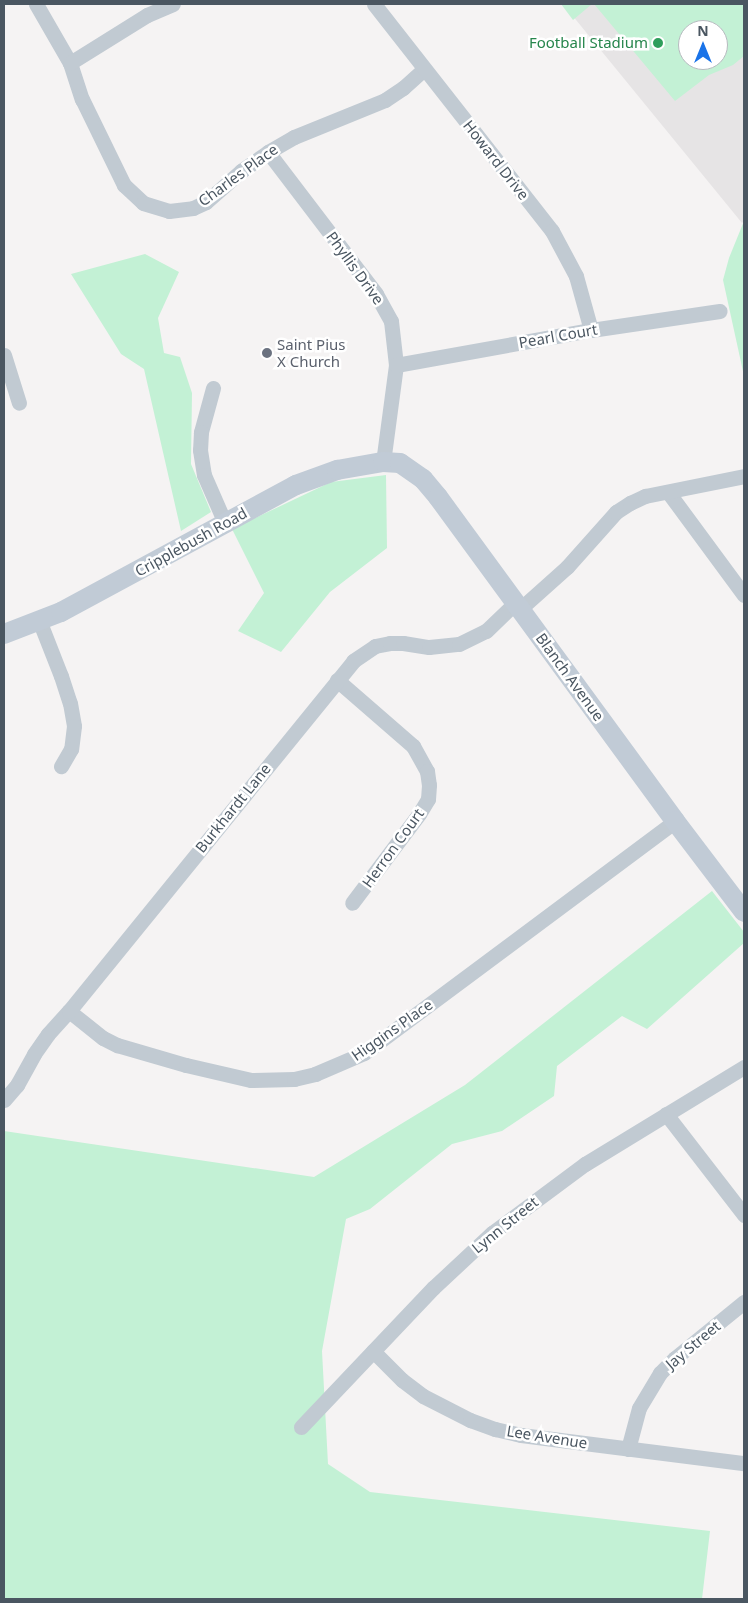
<!DOCTYPE html>
<style>
body{margin:0}
#map{position:relative;width:748px;height:1603px;overflow:hidden;background:#f5f3f3;font-family:"Noto Sans",sans-serif}
div>[style]{position:absolute}
.education>*{inset:0;background:#e6e4e5}
.green>*{inset:0;background:#c3f1d5}
.street>*{height:15px;margin:-7.5px;padding:0 7.5px;transform-origin:7.5px;border-radius:7.5px;background:#c1cad2}
.secondary>*{height:20px;margin:-10px;padding:0 10px;transform-origin:10px;border-radius:10px;background:#c1cbd6}
.dots>*{width:14px;height:14px;translate:-50% -50%;box-sizing:border-box;border:2px solid #fff;border-radius:50%}
span{translate:-50% -50%;white-space:nowrap;text-align:center;line-height:1.15;-webkit-text-stroke:5px #fff;paint-order:stroke}
.leisure-label{font-size:15px;color:#27864d}
.right{translate:-100% -50%;text-align:right}
.street-label{font-size:15px;color:#4a5661}
.worship-label{font-size:15px;color:#5b616d}
.left{translate:0 -50%;text-align:left}
.frame{position:absolute;inset:0;border:5px solid #4a5661;pointer-events:none}
.north{position:absolute;left:678px;top:20px;width:50px;height:50px;box-sizing:border-box;background:#fff;border:1px solid #b7bbc0;border-radius:50%;rotate:0deg;font-size:14px;font-weight:700;line-height:20px;text-align:center;color:#4a5661}
.north::after{content:'';display:block;margin:auto;width:18px;height:22px;background:#1a73e8;clip-path:polygon(50% 0,100% 100%,50% 72%,0 100%)}
</style>
<div id="map">
<div class="education">
<i style="clip-path:polygon(evenodd,563px 4px,744px 4px,744px 221px,742px 223px,563px 4px,688px 30px,718px 30px,718px 60px,688px 60px,688px 30px)"></i>
</div>
<div class="green">
<i style="clip-path:polygon(561px 4px,592px 4px,573px 20px)"></i>
<i style="clip-path:polygon(evenodd,594px 4px,744px 4px,744px 56px,733px 65px,709px 75px,675px 101px,594px 4px,688px 30px,718px 30px,718px 60px,688px 60px,688px 30px)"></i>
<i style="clip-path:polygon(744px 221px,744px 376px,723px 280px,729px 258px)"></i>
<i style="clip-path:polygon(145px 254px,179px 272px,158px 318px,164px 353px,180px 357px,192px 393px,191px 464px,211px 512px,181px 531px,144px 369px,121px 354px,71px 274px)"></i>
<i style="clip-path:polygon(386px 475px,387px 548px,330px 592px,281px 652px,238px 631px,264px 593px,232px 529px,331px 482px)"></i>
<i style="clip-path:polygon(712px 891px,744px 932px,744px 943px,647px 1029px,622px 1016px,557px 1066px,554px 1096px,502px 1131px,452px 1144px,370px 1209px,346px 1219px,322px 1351px,328px 1464px,370px 1492px,710px 1531px,702px 1599px,4px 1599px,4px 1131px,314px 1177px,465px 1085px)"></i>
</div>
<div class="street">
<i style="left:36px;top:4px;width:68px;rotate:60deg"></i>
<i style="left:70px;top:63px;width:38px;rotate:72deg"></i>
<i style="left:82px;top:99px;width:96px;rotate:64deg"></i>
<i style="left:124px;top:185px;width:26px;rotate:43deg"></i>
<i style="left:143px;top:203px;width:27px;rotate:17deg"></i>
<i style="left:169px;top:211px;width:24px;rotate:-7deg"></i>
<i style="left:193px;top:208px;width:14px;rotate:-25deg"></i>
<i style="left:206px;top:202px;width:47px;rotate:-41.5deg"></i>
<i style="left:241px;top:171px;width:33px;rotate:-35deg"></i>
<i style="left:268px;top:152px;width:30px;rotate:-30deg"></i>
<i style="left:294px;top:137px;width:98px;rotate:-22.1deg"></i>
<i style="left:385px;top:100px;width:22px;rotate:-34deg"></i>
<i style="left:403px;top:88px;width:28px;rotate:-42deg"></i>
<i style="left:374px;top:4px;width:288px;rotate:51.9deg"></i>
<i style="left:552px;top:231px;width:51px;rotate:61.9deg"></i>
<i style="left:576px;top:276px;width:56px;rotate:74.5deg"></i>
<i style="left:70px;top:63px;width:91px;rotate:-31.9deg"></i>
<i style="left:147px;top:15px;width:28px;rotate:-23deg"></i>
<i style="left:268px;top:152px;width:178px;rotate:52.7deg"></i>
<i style="left:376px;top:294px;width:31px;rotate:61deg"></i>
<i style="left:391px;top:321px;width:44px;rotate:83.5deg"></i>
<i style="left:396px;top:365px;width:98px;rotate:97.6deg"></i>
<i style="left:4px;top:355px;width:50px;rotate:72.6deg"></i>
<i style="left:396px;top:365px;width:198px;rotate:-10.2deg"></i>
<i style="left:591px;top:330px;width:130px;rotate:-8.4deg"></i>
<i style="left:213px;top:388px;width:46px;rotate:105.3deg"></i>
<i style="left:201px;top:432px;width:18px;rotate:93deg"></i>
<i style="left:200px;top:450px;width:25px;rotate:81deg"></i>
<i style="left:204px;top:475px;width:52px;rotate:66.4deg"></i>
<i style="left:668px;top:492px;width:128px;rotate:53.6deg"></i>
<i style="left:520px;top:609px;width:63px;rotate:-41.8deg"></i>
<i style="left:567px;top:567px;width:74px;rotate:-48.3deg"></i>
<i style="left:616px;top:512px;width:17px;rotate:-33deg"></i>
<i style="left:630px;top:503px;width:17px;rotate:-25deg"></i>
<i style="left:645px;top:496px;width:101px;rotate:-11.4deg"></i>
<i style="left:39px;top:620px;width:60px;rotate:68.6deg"></i>
<i style="left:61px;top:676px;width:28px;rotate:72deg"></i>
<i style="left:70px;top:703px;width:23px;rotate:80deg"></i>
<i style="left:74px;top:726px;width:23px;rotate:97deg"></i>
<i style="left:71px;top:749px;width:20px;rotate:120deg"></i>
<i style="left:337px;top:680px;width:101px;rotate:41deg"></i>
<i style="left:413px;top:746px;width:29px;rotate:61deg"></i>
<i style="left:427px;top:771px;width:14px;rotate:82deg"></i>
<i style="left:429px;top:785px;width:14px;rotate:94deg"></i>
<i style="left:428px;top:799px;width:17px;rotate:121deg"></i>
<i style="left:419px;top:814px;width:111px;rotate:127deg"></i>
<i style="left:69px;top:1011px;width:43px;rotate:38.5deg"></i>
<i style="left:103px;top:1038px;width:16px;rotate:27deg"></i>
<i style="left:117px;top:1045px;width:72px;rotate:16.2deg"></i>
<i style="left:186px;top:1065px;width:67px;rotate:13deg"></i>
<i style="left:251px;top:1080px;width:43px;rotate:-1.3deg"></i>
<i style="left:294px;top:1079px;width:22px;rotate:-13deg"></i>
<i style="left:315px;top:1074px;width:53px;rotate:-23.2deg"></i>
<i style="left:364px;top:1053px;width:388px;rotate:-36.7deg"></i>
<i style="left:4px;top:1100px;width:20px;rotate:-49deg"></i>
<i style="left:17px;top:1085px;width:35px;rotate:-61deg"></i>
<i style="left:34px;top:1054px;width:24px;rotate:-55deg"></i>
<i style="left:48px;top:1034px;width:31px;rotate:-48deg"></i>
<i style="left:69px;top:1011px;width:451px;rotate:-50.9deg"></i>
<i style="left:353px;top:661px;width:27px;rotate:-34deg"></i>
<i style="left:375px;top:646px;width:15px;rotate:-11deg"></i>
<i style="left:390px;top:643px;width:13px"></i>
<i style="left:403px;top:643px;width:26px;rotate:9deg"></i>
<i style="left:429px;top:647px;width:30px;rotate:-6deg"></i>
<i style="left:459px;top:644px;width:30px;rotate:-26deg"></i>
<i style="left:486px;top:631px;width:40px;rotate:-44deg"></i>
<i style="left:666px;top:1114px;width:128px;rotate:52.3deg"></i>
<i style="left:373px;top:1351px;width:41px;rotate:45deg"></i>
<i style="left:402px;top:1380px;width:26px;rotate:37deg"></i>
<i style="left:423px;top:1396px;width:53px;rotate:27.1deg"></i>
<i style="left:470px;top:1420px;width:27px;rotate:20deg"></i>
<i style="left:495px;top:1429px;width:27px;rotate:13deg"></i>
<i style="left:521px;top:1435px;width:225px;rotate:7.2deg"></i>
<i style="left:301px;top:1427px;width:192px;rotate:-46.5deg"></i>
<i style="left:433px;top:1288px;width:81px;rotate:-43deg"></i>
<i style="left:492px;top:1233px;width:116px;rotate:-36.6deg"></i>
<i style="left:585px;top:1164px;width:186px;rotate:-31.4deg"></i>
<i style="left:628px;top:1449px;width:42px;rotate:-75deg"></i>
<i style="left:639px;top:1408px;width:41px;rotate:-59deg"></i>
<i style="left:660px;top:1373px;width:21px;rotate:-45deg"></i>
<i style="left:675px;top:1358px;width:89px;rotate:-39.1deg"></i>
</div>
<div class="secondary">
<i style="left:4px;top:634px;width:61px;rotate:-21.1deg"></i>
<i style="left:61px;top:612px;width:267px;rotate:-28.4deg"></i>
<i style="left:296px;top:485px;width:44px;rotate:-20.1deg"></i>
<i style="left:337px;top:470px;width:47px;rotate:-9.9deg"></i>
<i style="left:383px;top:462px;width:17px;rotate:3deg"></i>
<i style="left:400px;top:463px;width:28px;rotate:35deg"></i>
<i style="left:423px;top:479px;width:23px;rotate:50deg"></i>
<i style="left:438px;top:497px;width:401px;rotate:53.8deg"></i>
<i style="left:675px;top:821px;width:114px;rotate:52.8deg"></i>
</div>
<div class="dots">
<i style="left:658px;top:43px;background:#2e9e5b"></i>
<i style="left:267px;top:353px;background:#6b7280"></i>
</div>
<div class="leisure-label">
<span class="right" style="left:648px;top:43px">Football Stadium</span>
</div>
<div class="street-label">
<span style="left:496px;top:160px;rotate:52deg">Howard Drive</span>
<span style="left:238px;top:175px;rotate:-36deg">Charles Place</span>
<span style="left:355px;top:268px;rotate:54deg">Phyllis Drive</span>
<span style="left:558px;top:336px;rotate:-10deg">Pearl Court</span>
<span style="left:191px;top:542px;rotate:-29deg">Cripplebush Road</span>
<span style="left:570px;top:677px;rotate:54deg">Blanch Avenue</span>
<span style="left:233px;top:808px;rotate:-51deg">Burkhardt Lane</span>
<span style="left:393px;top:848px;rotate:-54deg">Herron Court</span>
<span style="left:392px;top:1030px;rotate:-35deg">Higgins Place</span>
<span style="left:505px;top:1225px;rotate:-39deg">Lynn Street</span>
<span style="left:693px;top:1345px;rotate:-40deg">Jay Street</span>
<span style="left:547px;top:1437px;rotate:9deg">Lee Avenue</span>
</div>
<div class="worship-label">
<span class="left" style="left:277px;top:353px">Saint Pius<br>X Church</span>
</div>
<div class="frame"></div>
<div class="north">N</div>
</div>
